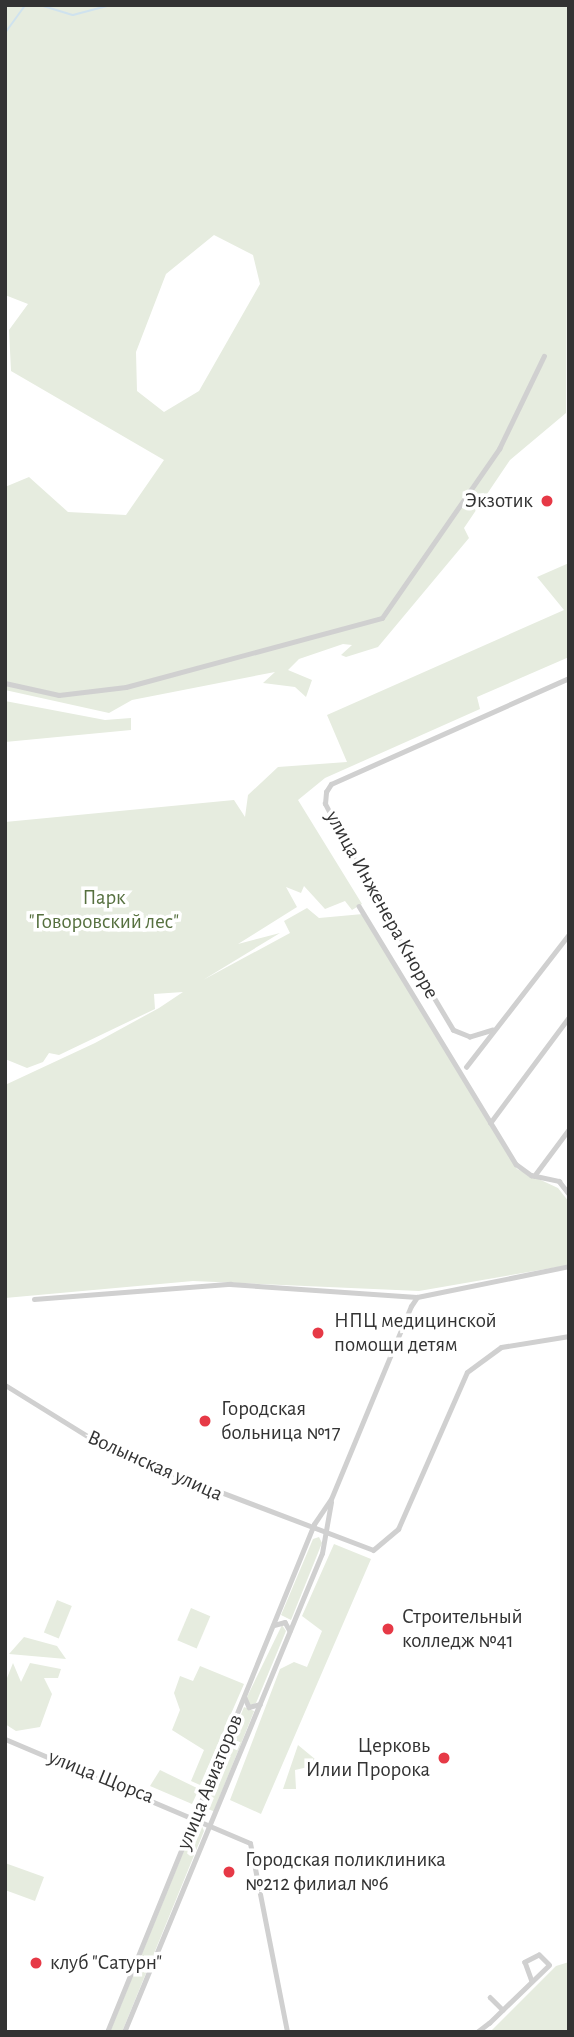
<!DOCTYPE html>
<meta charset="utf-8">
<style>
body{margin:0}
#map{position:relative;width:574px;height:2037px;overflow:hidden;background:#fff;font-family:"Alegreya Sans",sans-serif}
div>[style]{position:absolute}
.green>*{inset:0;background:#e6ecdf;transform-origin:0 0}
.stream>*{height:2px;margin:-1px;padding:0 1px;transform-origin:1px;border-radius:1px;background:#cfe2ee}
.minor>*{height:4.5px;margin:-2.25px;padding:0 2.25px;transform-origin:2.25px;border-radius:2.25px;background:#d0d0d0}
.tertiary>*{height:5px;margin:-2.5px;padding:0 2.5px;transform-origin:2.5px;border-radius:2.5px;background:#d0d0d0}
.dots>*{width:19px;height:19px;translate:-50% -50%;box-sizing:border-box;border:4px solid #fff;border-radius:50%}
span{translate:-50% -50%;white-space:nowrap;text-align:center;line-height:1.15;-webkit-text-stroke:7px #fff;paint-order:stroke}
.poi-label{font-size:21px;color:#333}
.right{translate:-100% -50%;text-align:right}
.left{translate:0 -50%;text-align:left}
.park-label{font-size:21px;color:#56703f}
.street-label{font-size:21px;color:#333}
.frame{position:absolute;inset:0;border:7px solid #333;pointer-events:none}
</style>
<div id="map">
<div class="green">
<i style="clip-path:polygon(evenodd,5px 5px,569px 5px,566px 413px,510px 460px,464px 528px,469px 538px,378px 647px,346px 657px,341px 655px,352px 645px,343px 644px,299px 659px,288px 670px,312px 680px,306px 697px,295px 687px,263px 683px,275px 672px,132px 700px,109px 713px,5px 690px,5px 487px,29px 477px,68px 512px,126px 515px,164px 460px,11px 371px,9px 330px,28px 304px,5px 295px,5px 5px,214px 235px,253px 255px,260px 284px,199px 391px,164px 412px,137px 391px,136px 352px,166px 274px,214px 235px)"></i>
<i style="clip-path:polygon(569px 563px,569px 657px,477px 697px,480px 709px,325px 778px,298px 800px,362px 904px,352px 910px,345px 901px,325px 909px,304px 886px,301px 893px,286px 887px,297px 907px,238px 944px,280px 933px,203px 980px,290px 933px,284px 921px,307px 908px,319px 918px,363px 914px,517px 1169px,558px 1188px,569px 1202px,569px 1265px,419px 1291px,193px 1281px,5px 1298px,5px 1085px,95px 1043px,159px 1008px,183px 992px,154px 994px,155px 1009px,59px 1055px,49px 1053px,43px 1062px,27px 1068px,5px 1059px,5px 822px,234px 800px,245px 817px,248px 795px,278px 767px,347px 762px,327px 715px,564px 610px,537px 577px)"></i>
<i style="clip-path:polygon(5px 701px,105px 720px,131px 718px,131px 730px,5px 742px)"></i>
<i style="clip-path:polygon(319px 1537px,322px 1543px,291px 1620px,281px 1615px,313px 1539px)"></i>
<i style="clip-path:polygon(334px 1544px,371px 1559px,261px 1814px,230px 1800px,280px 1669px,294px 1662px,307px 1667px,322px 1631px,302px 1616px)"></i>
<i style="left:57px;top:1600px;width:16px;height:35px;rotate:22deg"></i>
<i style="left:191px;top:1608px;width:21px;height:35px;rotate:23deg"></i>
<i style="clip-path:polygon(282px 1625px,286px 1631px,256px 1703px,250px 1705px,246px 1699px)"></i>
<i style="clip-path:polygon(24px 1637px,57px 1646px,66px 1659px,9px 1654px)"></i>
<i style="clip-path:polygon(13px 1663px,21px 1682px,30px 1663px,61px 1669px,58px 1678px,44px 1678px,52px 1694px,40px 1727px,16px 1731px,5px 1724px,5px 1683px)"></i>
<i style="clip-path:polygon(200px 1666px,244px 1684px,200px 1785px,191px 1781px,204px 1750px,172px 1730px,180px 1710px,174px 1693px,180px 1676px,193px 1681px)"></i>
<i style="left:244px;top:1707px;width:11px;height:108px;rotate:22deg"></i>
<i style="clip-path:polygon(298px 1745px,321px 1764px,295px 1770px,296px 1789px,283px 1789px)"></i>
<i style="clip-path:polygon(160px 1770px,199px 1789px,192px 1804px,150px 1786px)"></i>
<i style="clip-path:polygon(201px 1824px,204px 1831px,122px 2032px,110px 2032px,194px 1826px)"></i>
<i style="clip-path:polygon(5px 1863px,44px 1877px,35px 1901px,5px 1890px)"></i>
<i style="clip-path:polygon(569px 1962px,569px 2032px,490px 2032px,556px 1966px)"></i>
</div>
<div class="stream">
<i style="left:40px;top:5px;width:34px;rotate:17deg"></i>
<i style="left:73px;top:15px;width:38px;rotate:-15deg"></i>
<i style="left:5px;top:33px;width:34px;rotate:-54deg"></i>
</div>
<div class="minor">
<i style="left:5px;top:683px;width:55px;rotate:12.5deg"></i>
<i style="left:59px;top:695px;width:67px;rotate:-6.8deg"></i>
<i style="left:126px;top:687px;width:265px;rotate:-15.1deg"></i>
<i style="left:382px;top:618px;width:206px;rotate:-55.3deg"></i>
<i style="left:499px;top:449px;width:103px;rotate:-64.2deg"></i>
<i style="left:359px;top:906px;width:302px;rotate:58.7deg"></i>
<i style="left:516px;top:1164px;width:19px;rotate:36deg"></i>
<i style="left:531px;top:1175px;width:29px;rotate:12deg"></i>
<i style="left:559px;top:1181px;width:16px;rotate:52deg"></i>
<i style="left:493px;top:1030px;width:24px;rotate:163deg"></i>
<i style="left:470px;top:1037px;width:18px;rotate:-158deg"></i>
<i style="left:453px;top:1030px;width:150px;rotate:-120.8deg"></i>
<i style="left:376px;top:901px;width:110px;rotate:-117.7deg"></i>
<i style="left:325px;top:804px;width:12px;rotate:-85deg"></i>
<i style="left:326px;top:792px;width:9px;rotate:-58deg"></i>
<i style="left:331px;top:784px;width:261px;rotate:-24deg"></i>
<i style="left:466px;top:1067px;width:168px;rotate:-52.2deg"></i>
<i style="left:490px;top:1123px;width:132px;rotate:-53.3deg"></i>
<i style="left:534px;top:1176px;width:59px;rotate:-53.3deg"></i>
<i style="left:34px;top:1299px;width:197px;rotate:-4.4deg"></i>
<i style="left:230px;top:1284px;width:187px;rotate:4deg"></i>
<i style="left:274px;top:1625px;width:11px;rotate:-15deg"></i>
<i style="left:285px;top:1622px;width:10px;rotate:61deg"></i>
<i style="left:245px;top:1698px;width:10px;rotate:66deg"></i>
<i style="left:249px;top:1707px;width:11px;rotate:-15deg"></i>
<i style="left:490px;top:1997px;width:18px;rotate:45deg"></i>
<i style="left:477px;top:2032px;width:15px;rotate:-37deg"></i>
<i style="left:489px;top:2023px;width:83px;rotate:-44deg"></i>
<i style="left:549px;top:1965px;width:14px;rotate:-135deg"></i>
<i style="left:539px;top:1955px;width:16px;rotate:153deg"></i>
<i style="left:525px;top:1962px;width:20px;rotate:70deg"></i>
</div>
<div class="tertiary">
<i style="left:5px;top:1385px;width:123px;rotate:31.8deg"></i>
<i style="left:110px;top:1450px;width:281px;rotate:20.8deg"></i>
<i style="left:373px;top:1550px;width:33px;rotate:-40deg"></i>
<i style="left:398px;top:1529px;width:171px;rotate:-66.3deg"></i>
<i style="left:467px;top:1372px;width:42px;rotate:-36.3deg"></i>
<i style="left:501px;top:1347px;width:69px;rotate:-9.2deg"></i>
<i style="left:5px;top:1739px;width:266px;rotate:23deg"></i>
<i style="left:250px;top:1843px;width:193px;rotate:78.9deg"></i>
<i style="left:107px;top:2032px;width:549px;rotate:-67.83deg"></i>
<i style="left:314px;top:1524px;width:30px;rotate:-56deg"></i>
<i style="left:331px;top:1499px;width:209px;rotate:-67.5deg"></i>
<i style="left:411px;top:1306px;width:11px;rotate:-56deg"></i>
<i style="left:417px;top:1297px;width:155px;rotate:-11.5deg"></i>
<i style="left:124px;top:2032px;width:518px;rotate:-67.54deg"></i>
<i style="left:322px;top:1553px;width:52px;rotate:-80deg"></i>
</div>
<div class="dots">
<i style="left:547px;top:501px;background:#e63946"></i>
<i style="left:318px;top:1333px;background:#e63946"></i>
<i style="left:205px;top:1421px;background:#e63946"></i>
<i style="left:388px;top:1629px;background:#e63946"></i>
<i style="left:444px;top:1758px;background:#e63946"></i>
<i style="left:229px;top:1872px;background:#e63946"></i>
<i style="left:36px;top:1963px;background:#e63946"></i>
</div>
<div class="poi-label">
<span class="right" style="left:533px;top:501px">Экзотик</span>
<span class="left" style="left:334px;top:1333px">НПЦ медицинской<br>помощи детям</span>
<span class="left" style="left:221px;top:1421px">Городская<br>больница №17</span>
<span class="left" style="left:402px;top:1629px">Строительный<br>колледж №41</span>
<span class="right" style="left:430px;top:1758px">Церковь<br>Илии Пророка</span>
<span class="left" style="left:245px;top:1872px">Городская поликлиника<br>№212 филиал №6</span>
<span class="left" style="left:50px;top:1963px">клуб "Сатурн"</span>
</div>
<div class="park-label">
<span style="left:104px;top:910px">Парк<br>"Говоровский лес"</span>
</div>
<div class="street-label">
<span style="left:382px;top:905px;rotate:61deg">улица Инженера Кнорре</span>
<span style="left:155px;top:1466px;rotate:24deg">Волынская улица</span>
<span style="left:101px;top:1777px;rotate:22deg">улица Щорса</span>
<span style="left:210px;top:1782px;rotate:-68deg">улица Авиаторов</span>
</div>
<div class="frame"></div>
</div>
